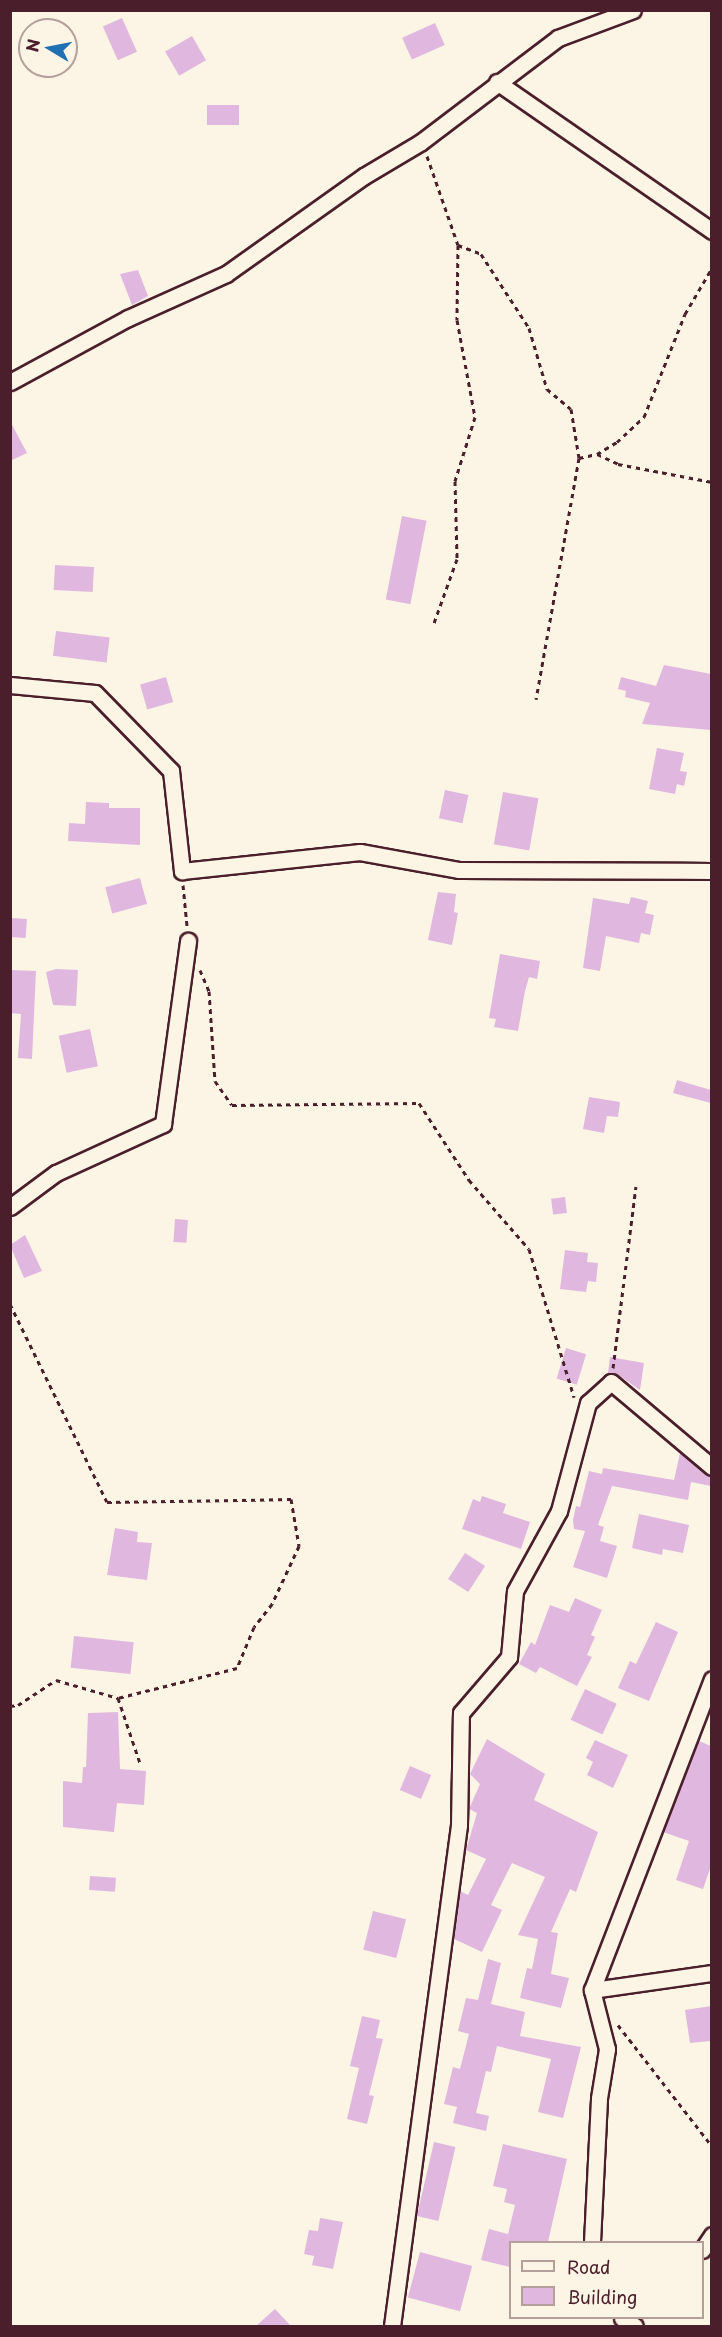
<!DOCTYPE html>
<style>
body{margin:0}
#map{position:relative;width:722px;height:2337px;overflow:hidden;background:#fcf5e5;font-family:"Playpen Sans",sans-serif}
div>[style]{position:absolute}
.building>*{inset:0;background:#e0b8df;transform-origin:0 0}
.path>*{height:3px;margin-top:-1.5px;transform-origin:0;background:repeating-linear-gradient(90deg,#4a1f2b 0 4.5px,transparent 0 9px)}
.roads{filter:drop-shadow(2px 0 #4a1f2b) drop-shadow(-2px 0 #4a1f2b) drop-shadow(0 2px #4a1f2b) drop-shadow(0 -2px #4a1f2b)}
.minor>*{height:15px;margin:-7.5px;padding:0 7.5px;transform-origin:7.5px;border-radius:7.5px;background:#fcf5e5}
span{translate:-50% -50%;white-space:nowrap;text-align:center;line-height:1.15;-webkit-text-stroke:4.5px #fcf5e5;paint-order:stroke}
.frame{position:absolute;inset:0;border:12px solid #4a1f2b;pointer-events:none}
.legend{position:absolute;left:509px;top:2241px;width:195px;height:78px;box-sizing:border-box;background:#fcf5e5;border:2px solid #b59f9b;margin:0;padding:8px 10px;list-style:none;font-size:18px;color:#4a1f2b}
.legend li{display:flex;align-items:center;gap:12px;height:30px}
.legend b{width:30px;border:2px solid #b59f9b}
.north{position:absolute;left:18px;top:18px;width:60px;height:60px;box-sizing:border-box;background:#fcf5e5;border:2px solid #b59f9b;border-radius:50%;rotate:280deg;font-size:16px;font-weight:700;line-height:24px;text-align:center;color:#4a1f2b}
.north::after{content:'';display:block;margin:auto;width:21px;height:27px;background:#1f6fb2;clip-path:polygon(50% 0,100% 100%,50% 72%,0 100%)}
</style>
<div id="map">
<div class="building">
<i style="left:122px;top:18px;width:37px;height:21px;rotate:66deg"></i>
<i style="left:435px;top:23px;width:24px;height:36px;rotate:66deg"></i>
<i style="left:192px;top:36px;width:28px;height:31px;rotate:60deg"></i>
<i style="left:207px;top:105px;width:32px;height:20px"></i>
<i style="clip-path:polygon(138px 270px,148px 296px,132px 305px,120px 274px)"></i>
<i style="clip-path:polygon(10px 421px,27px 453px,10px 461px)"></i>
<i style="left:402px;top:516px;width:25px;height:85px;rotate:11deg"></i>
<i style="left:55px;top:565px;width:39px;height:25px;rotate:3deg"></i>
<i style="left:56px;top:631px;width:54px;height:25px;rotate:7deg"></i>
<i style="clip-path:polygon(664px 665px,711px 674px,711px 730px,642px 724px,650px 703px,625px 697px,626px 691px,618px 689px,621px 677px,656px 686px)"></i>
<i style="left:166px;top:677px;width:26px;height:27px;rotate:74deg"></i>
<i style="clip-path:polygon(657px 748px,684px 753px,680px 771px,687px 772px,684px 786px,677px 784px,675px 794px,649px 789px)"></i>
<i style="left:445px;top:790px;width:24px;height:29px;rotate:12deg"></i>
<i style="left:503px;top:792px;width:36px;height:53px;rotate:10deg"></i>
<i style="clip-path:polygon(86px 802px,109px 803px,109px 808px,140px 808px,140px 845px,68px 841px,69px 823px,85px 824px)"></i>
<i style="left:140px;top:878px;width:27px;height:36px;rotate:75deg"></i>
<i style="clip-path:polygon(438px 892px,456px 894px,454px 912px,458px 913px,452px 945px,428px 940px)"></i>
<i style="clip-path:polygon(631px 897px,648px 901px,645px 913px,654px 915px,650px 935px,641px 933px,639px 943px,606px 936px,600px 971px,583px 968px,593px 898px,629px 904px)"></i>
<i style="left:11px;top:918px;width:16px;height:19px;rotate:4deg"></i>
<i style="clip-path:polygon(500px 954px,540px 961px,537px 979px,529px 977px,525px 991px,518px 1031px,494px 1027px,496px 1019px,489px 1018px)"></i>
<i style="clip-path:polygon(56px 969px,78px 970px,76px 1006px,53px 1005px,46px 972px)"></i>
<i style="clip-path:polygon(10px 970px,36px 971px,32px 1059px,18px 1058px,21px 1014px,10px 1013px)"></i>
<i style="left:90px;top:1029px;width:38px;height:32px;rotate:78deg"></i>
<i style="clip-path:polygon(677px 1080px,711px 1090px,711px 1103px,673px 1093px)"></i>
<i style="clip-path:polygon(589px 1097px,620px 1102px,618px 1117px,607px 1116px,604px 1133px,583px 1129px)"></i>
<i style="left:565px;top:1197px;width:16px;height:14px;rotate:83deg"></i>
<i style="left:175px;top:1219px;width:13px;height:23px;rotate:4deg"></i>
<i style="clip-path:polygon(25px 1235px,42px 1271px,24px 1278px,10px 1245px)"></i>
<i style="clip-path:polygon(565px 1250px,588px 1253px,587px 1262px,598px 1263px,596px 1282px,588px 1281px,586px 1292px,560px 1289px)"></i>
<i style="left:566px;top:1348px;width:21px;height:32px;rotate:17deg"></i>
<i style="clip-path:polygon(610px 1357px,644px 1363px,640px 1390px,617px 1374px,608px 1373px)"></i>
<i style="clip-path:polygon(680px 1453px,711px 1477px,711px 1486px,691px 1482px,688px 1500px,612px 1486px,598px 1525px,604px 1527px,600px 1541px,617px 1546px,607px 1578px,573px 1567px,585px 1531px,574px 1529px,573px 1520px,576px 1506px,580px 1507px,589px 1471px,602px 1474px,603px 1468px,674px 1480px)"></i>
<i style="clip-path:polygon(482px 1496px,506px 1504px,503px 1513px,530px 1522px,521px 1549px,462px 1529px,473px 1499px,480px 1502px)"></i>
<i style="clip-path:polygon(639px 1514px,689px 1525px,683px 1553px,663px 1549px,662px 1555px,632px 1548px)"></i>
<i style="clip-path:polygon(115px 1528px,138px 1532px,137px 1542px,152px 1543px,147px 1580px,107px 1575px)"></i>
<i style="left:465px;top:1553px;width:24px;height:31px;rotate:33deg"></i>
<i style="clip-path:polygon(575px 1598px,602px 1610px,591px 1635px,595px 1637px,587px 1655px,592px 1657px,577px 1686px,540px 1667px,536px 1673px,519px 1664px,531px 1642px,535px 1645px,550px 1605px,569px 1612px)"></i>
<i style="clip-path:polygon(656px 1622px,678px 1632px,649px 1701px,618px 1688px,630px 1661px,636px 1664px)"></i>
<i style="left:74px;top:1636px;width:60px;height:32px;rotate:6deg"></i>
<i style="left:585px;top:1689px;width:35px;height:34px;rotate:25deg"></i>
<i style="clip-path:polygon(118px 1712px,120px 1769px,146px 1771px,144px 1805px,117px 1803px,114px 1832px,63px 1827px,63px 1781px,82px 1783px,83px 1767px,86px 1767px,88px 1713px)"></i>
<i style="clip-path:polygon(487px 1739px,545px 1774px,534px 1800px,598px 1832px,576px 1892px,570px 1889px,551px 1932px,558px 1933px,551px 1974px,569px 1978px,561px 2008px,520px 1998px,527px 1968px,532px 1969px,538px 1939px,518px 1935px,545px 1877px,512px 1863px,491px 1905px,502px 1910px,482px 1952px,454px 1939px,460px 1891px,468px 1895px,486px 1859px,466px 1850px,477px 1813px,469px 1809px,480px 1784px,470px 1774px)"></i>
<i style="clip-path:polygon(595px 1740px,628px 1755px,613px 1788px,587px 1775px,593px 1762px,586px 1758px)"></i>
<i style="clip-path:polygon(699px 1741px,711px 1746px,711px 1866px,703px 1889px,676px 1880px,689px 1841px,663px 1832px)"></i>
<i style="left:410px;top:1766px;width:23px;height:26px;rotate:23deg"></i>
<i style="left:90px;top:1876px;width:26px;height:14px;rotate:4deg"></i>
<i style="left:373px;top:1911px;width:34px;height:40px;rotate:14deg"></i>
<i style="clip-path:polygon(488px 1959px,501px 1963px,491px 2004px,525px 2012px,520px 2036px,581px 2047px,563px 2118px,538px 2112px,551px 2059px,497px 2046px,491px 2072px,486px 2071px,476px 2113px,489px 2116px,486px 2131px,453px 2123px,457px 2107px,444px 2104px,453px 2067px,460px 2069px,469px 2034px,458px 2031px,466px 1998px,478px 2000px)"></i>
<i style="clip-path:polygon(711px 2006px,711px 2041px,690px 2043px,685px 2010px)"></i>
<i style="clip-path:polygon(362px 2016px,380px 2020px,376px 2038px,383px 2039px,369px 2095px,374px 2096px,367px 2124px,347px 2119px,359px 2068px,350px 2066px)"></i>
<i style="left:434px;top:2142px;width:22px;height:76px;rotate:13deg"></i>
<i style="clip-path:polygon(503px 2144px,567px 2159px,548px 2242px,510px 2242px,510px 2267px,481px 2260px,489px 2229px,508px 2234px,515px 2205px,504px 2202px,507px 2189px,493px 2186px)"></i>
<i style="clip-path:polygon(320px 2218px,343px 2222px,333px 2269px,312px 2265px,314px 2256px,304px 2254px,309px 2230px,318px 2231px)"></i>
<i style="left:420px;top:2252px;width:54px;height:47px;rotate:15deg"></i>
<i style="clip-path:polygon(275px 2309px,291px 2326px,256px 2326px)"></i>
</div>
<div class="path">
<i style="left:427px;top:156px;width:94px;rotate:70.8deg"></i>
<i style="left:458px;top:245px;width:75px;rotate:90.8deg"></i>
<i style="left:457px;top:320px;width:99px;rotate:79.5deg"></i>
<i style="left:475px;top:417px;width:67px;rotate:107.4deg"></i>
<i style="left:455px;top:481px;width:78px;rotate:88.5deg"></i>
<i style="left:457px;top:559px;width:68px;rotate:109.8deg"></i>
<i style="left:458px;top:245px;width:25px;rotate:21deg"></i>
<i style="left:481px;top:254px;width:88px;rotate:57deg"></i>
<i style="left:529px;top:328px;width:64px;rotate:73.6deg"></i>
<i style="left:547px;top:389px;width:31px;rotate:40deg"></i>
<i style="left:571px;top:409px;width:50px;rotate:80.7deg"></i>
<i style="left:579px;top:458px;width:245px;rotate:100.1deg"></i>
<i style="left:597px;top:454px;width:23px;rotate:25deg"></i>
<i style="left:618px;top:464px;width:96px;rotate:10.8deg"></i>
<i style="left:579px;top:458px;width:18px;rotate:-13deg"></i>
<i style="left:597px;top:454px;width:23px;rotate:-31deg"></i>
<i style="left:617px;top:442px;width:37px;rotate:-43deg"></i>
<i style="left:644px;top:417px;width:111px;rotate:-68.3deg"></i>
<i style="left:685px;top:314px;width:53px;rotate:-59.6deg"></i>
<i style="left:183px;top:885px;width:41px;rotate:84.4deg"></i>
<i style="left:200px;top:970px;width:23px;rotate:67deg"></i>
<i style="left:209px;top:991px;width:90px;rotate:86.2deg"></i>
<i style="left:215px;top:1081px;width:29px;rotate:55deg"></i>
<i style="left:232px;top:1105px;width:187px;rotate:-0.6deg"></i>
<i style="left:419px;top:1103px;width:92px;rotate:57deg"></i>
<i style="left:469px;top:1180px;width:91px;rotate:49deg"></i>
<i style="left:529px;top:1249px;width:155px;rotate:73.1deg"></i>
<i style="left:10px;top:1304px;width:220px;rotate:63.9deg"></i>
<i style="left:107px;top:1502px;width:184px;rotate:-0.9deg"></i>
<i style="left:291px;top:1499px;width:48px;rotate:80.3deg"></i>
<i style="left:299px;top:1546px;width:64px;rotate:115deg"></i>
<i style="left:272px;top:1604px;width:29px;rotate:128deg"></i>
<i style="left:254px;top:1627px;width:44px;rotate:112.5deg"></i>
<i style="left:237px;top:1668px;width:123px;rotate:165.9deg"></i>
<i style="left:118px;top:1698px;width:69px;rotate:71.3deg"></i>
<i style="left:613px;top:1368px;width:183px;rotate:-82.8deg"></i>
<i style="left:10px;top:1706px;width:8px;rotate:-7deg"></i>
<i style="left:18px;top:1705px;width:45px;rotate:-33.3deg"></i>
<i style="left:56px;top:1680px;width:65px;rotate:16.2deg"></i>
<i style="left:618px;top:2025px;width:153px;rotate:52.2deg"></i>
</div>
<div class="roads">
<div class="minor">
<i style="left:497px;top:82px;width:262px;rotate:34.7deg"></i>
<i style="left:10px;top:382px;width:134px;rotate:-28.5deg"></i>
<i style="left:128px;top:318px;width:107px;rotate:-24.2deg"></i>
<i style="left:226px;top:274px;width:169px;rotate:-35.4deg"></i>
<i style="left:364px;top:176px;width:66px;rotate:-30.8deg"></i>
<i style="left:421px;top:142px;width:172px;rotate:-37.2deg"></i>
<i style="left:558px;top:38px;width:80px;rotate:-20.5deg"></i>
<i style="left:10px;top:685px;width:85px;rotate:5.4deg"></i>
<i style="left:95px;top:693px;width:109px;rotate:45.7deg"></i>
<i style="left:171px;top:771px;width:101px;rotate:83.7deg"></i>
<i style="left:182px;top:871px;width:179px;rotate:-6.1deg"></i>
<i style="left:360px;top:852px;width:101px;rotate:10.3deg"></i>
<i style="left:459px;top:870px;width:253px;rotate:0.2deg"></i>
<i style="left:10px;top:1207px;width:57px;rotate:-36.5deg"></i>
<i style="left:56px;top:1173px;width:118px;rotate:-24.6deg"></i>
<i style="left:163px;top:1124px;width:185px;rotate:-82.2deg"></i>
<i style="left:592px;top:1990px;width:121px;rotate:-8.1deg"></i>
<i style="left:592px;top:2242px;width:144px;rotate:-87.2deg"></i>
<i style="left:599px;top:2098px;width:50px;rotate:-80.7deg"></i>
<i style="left:607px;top:2049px;width:61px;rotate:-104.3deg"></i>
<i style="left:592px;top:1990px;width:333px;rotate:-68.9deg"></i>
<i style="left:702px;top:2250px;width:18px;rotate:-56deg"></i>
<i style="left:622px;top:2318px;width:15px;rotate:32deg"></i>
<i style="left:392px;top:2326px;width:505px;rotate:-82.38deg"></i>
<i style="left:459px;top:1825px;width:112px;rotate:-89deg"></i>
<i style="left:461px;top:1713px;width:74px;rotate:-49.4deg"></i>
<i style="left:509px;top:1657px;width:66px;rotate:-84.8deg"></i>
<i style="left:515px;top:1591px;width:91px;rotate:-61.2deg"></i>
<i style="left:559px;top:1511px;width:112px;rotate:-75deg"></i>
<i style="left:588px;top:1403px;width:31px;rotate:-42deg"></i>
<i style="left:611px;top:1382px;width:132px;rotate:40.1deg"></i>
</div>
</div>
<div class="frame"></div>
<ul class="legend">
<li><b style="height:8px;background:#fcf5e5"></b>Road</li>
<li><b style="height:16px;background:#e0b8df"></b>Building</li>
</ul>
<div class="north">N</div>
</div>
